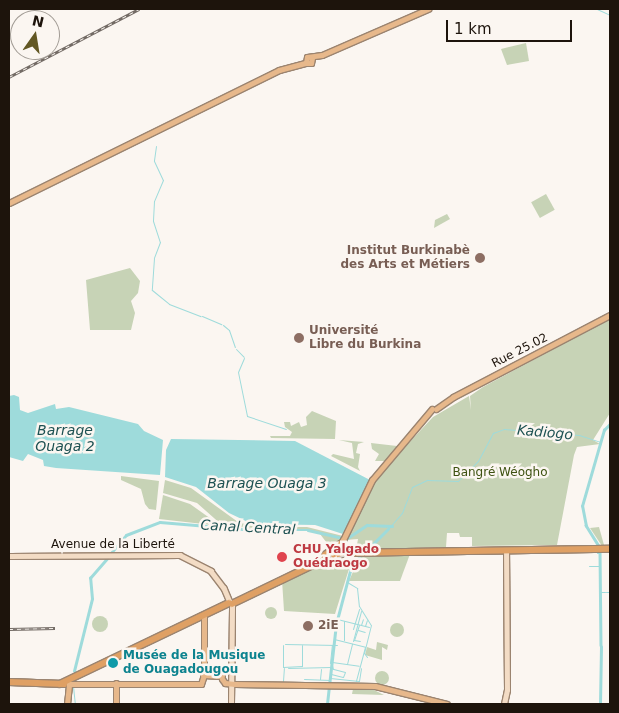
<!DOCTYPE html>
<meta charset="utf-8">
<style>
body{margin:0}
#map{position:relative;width:619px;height:713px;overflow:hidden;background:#fbf6f1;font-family:"DejaVu Sans",sans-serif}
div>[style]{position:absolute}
.green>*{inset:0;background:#c7d3b6;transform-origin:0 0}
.round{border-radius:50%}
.water>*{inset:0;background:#9edbdb}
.stream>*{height:1px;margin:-0.5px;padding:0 0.5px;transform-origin:0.5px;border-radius:0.5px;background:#9edbdb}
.canal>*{height:2.5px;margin:-1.25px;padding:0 1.25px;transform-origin:1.25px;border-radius:1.25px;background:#9edbdb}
.roads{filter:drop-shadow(1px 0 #9b8470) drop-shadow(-1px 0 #9b8470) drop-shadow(0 1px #9b8470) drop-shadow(0 -1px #9b8470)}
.secondary>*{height:4.5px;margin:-2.25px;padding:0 2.25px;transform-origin:2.25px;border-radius:2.25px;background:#f3dcc5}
.primary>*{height:5px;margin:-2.5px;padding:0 2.5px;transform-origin:2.5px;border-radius:2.5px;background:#e7b88b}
.trunk>*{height:5.5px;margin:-2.75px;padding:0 2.75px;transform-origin:2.75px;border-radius:2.75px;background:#dfa064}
.rail>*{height:3px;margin-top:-1.5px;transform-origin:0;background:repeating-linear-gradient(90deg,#fbf6f1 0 4px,#736b65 0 8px);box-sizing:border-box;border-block:1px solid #736b65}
.bridges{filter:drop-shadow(1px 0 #d6d5d3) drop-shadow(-1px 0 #d6d5d3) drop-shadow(0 1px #d6d5d3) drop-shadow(0 -1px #d6d5d3)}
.trunk-bridge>*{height:5.5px;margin:-2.75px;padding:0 2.75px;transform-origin:2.75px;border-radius:2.75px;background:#dfa064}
.dots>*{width:14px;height:14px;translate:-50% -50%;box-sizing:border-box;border:2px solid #fbf6f1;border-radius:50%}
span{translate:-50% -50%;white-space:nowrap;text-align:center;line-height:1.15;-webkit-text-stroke:5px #fbf6f1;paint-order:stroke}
.education-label{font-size:12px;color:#785e54;font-weight:700}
.right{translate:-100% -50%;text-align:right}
.left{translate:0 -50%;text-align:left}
.street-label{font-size:12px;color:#1d140c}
.park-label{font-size:12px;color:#3d5110}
.health-label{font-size:12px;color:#be3a42;font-weight:700}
.culture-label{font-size:12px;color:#0d838f;font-weight:700}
.water-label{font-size:14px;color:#1d5152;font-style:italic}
.frame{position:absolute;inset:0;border:10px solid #1d140c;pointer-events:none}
.north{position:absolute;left:10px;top:10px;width:50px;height:50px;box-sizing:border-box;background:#fbf6f1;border:1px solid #a29c95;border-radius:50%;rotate:13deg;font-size:14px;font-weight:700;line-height:20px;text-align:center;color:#1d140c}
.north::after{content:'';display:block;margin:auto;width:18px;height:22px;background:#625723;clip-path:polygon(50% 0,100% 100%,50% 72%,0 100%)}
.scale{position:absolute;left:446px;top:20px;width:126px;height:22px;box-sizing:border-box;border:2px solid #1d140c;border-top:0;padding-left:6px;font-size:15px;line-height:18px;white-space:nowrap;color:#1d140c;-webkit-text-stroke:4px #fbf6f1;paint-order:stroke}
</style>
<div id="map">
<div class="green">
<i style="clip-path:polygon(526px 43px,529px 61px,507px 65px,501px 49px)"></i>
<i style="left:546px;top:194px;width:18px;height:17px;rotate:61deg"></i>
<i style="clip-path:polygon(447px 214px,450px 219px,434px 228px,435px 220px)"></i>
<i style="clip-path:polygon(130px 268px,140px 281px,138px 293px,131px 301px,135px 313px,131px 330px,90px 330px,86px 280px)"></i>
<i style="clip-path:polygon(610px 319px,610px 413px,593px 440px,600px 444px,577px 447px,574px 455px,557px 545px,472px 546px,472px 537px,460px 537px,459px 533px,447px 533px,446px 547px,356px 550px,358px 539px,345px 540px,373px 480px,402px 445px,405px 447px,433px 417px,469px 396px,471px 410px,470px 396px,483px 387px)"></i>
<i style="clip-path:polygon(312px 411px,336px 421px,335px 439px,271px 438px,270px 436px,290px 436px,292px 432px,285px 427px,284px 422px,290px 422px,291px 426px,299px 422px,301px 427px,307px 425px,306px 417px)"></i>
<i style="clip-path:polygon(339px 440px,364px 442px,358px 444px,356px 453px,360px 454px,358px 467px,360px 471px,331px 456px,333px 454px,354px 459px,352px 443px)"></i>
<i style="clip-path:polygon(371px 443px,397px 446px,398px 447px,386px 461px,375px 461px,379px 454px,372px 449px)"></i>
<i style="clip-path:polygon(121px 476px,159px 481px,156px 510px,149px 509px,145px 504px,141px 489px,121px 480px)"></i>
<i style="clip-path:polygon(165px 480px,191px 488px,238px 522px,255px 527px,307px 527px,343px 536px,339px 545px,330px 547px,320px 534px,309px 531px,223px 526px,197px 503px,163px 493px)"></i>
<i style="clip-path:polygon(163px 495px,190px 504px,221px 526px,159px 519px)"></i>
<i style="clip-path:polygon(599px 527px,604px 545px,602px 546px,590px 528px)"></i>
<i style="clip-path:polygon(365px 554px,410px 554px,400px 581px,349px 581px,358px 560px)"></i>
<i style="clip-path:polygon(332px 561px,337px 563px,336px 569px,346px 566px,349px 569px,335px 614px,284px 611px,282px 580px)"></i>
<i class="round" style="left:265px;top:607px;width:12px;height:12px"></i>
<i class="round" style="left:92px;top:616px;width:16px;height:16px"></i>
<i class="round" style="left:390px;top:623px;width:14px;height:14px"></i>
<i style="clip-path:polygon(377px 642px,388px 645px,387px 650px,382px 647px,382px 660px,365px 655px,367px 647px,376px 650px)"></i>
<i class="round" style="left:375px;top:671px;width:14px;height:14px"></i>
<i style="clip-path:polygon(353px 689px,374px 690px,384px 695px,352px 694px)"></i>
</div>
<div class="water">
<i style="clip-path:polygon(14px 395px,19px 397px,20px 410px,28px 413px,55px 404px,56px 409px,69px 407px,138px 424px,144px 431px,163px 440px,160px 475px,56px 468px,44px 466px,43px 460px,28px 454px,23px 461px,9px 457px,9px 396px)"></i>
<i style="clip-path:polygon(171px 439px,295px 441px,370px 480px,343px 534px,315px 525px,252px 524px,229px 513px,196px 487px,165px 477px,166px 450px)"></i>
</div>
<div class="stream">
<i style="left:597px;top:9px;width:14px;rotate:25deg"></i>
<i style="left:156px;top:146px;width:15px;rotate:98deg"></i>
<i style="left:154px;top:161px;width:21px;rotate:65deg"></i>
<i style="left:163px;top:180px;width:23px;rotate:113deg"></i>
<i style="left:154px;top:201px;width:20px;rotate:93deg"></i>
<i style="left:153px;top:221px;width:22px;rotate:72deg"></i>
<i style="left:160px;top:242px;width:17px;rotate:111deg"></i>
<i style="left:154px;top:258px;width:32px;rotate:94deg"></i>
<i style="left:152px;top:290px;width:22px;rotate:39deg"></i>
<i style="left:169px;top:304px;width:34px;rotate:21deg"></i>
<i style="left:202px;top:316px;width:21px;rotate:23deg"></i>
<i style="left:223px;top:325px;width:8px;rotate:40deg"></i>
<i style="left:229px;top:330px;width:18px;rotate:71deg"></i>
<i style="left:236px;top:349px;width:11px;rotate:45deg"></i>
<i style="left:244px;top:358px;width:15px;rotate:113deg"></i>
<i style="left:238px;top:372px;width:45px;rotate:78.4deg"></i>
<i style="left:247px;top:416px;width:41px;rotate:18.4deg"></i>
<i style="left:388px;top:529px;width:21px;rotate:-49deg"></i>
<i style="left:402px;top:513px;width:28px;rotate:-69deg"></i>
<i style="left:412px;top:487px;width:17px;rotate:-25deg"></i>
<i style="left:427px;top:480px;width:31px;rotate:2deg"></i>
<i style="left:458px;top:481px;width:28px;rotate:-45deg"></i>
<i style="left:478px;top:461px;width:32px;rotate:-62deg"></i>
<i style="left:493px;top:433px;width:12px;rotate:-20deg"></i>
<i style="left:504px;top:429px;width:75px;rotate:4.6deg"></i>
<i style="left:579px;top:435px;width:23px;rotate:18deg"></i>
<i style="left:597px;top:553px;width:3px"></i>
<i style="left:589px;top:566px;width:11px"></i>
<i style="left:347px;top:582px;width:12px;rotate:31deg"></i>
<i style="left:357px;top:588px;width:18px;rotate:84deg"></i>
<i style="left:359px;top:606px;width:22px;rotate:58deg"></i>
<i style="left:371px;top:625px;width:29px;rotate:104deg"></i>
<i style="left:364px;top:653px;width:5px;rotate:53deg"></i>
<i style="left:600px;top:592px;width:5px"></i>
<i style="left:606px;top:592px;width:4px"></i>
<i style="left:337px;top:619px;width:33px;rotate:14deg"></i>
<i style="left:344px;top:621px;width:19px;rotate:90deg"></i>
<i style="left:359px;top:625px;width:16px;rotate:108deg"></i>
<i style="left:354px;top:640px;width:6px;rotate:9deg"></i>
<i style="left:361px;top:625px;width:6px;rotate:-72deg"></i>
<i style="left:365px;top:626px;width:6px;rotate:-72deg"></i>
<i style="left:353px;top:629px;width:21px;rotate:-73deg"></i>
<i style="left:358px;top:630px;width:7px;rotate:16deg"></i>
<i style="left:334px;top:639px;width:32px;rotate:14deg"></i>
<i style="left:365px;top:647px;width:35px;rotate:105deg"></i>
<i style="left:353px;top:641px;width:31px;rotate:-75deg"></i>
<i style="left:285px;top:644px;width:52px;rotate:1.1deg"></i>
<i style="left:283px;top:645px;width:22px;rotate:90deg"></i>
<i style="left:283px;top:667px;width:19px;rotate:-3deg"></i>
<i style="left:302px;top:666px;width:21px;rotate:-90deg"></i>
<i style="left:332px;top:662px;width:27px;rotate:8deg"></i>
<i style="left:330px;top:663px;width:18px;rotate:-84deg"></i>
<i style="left:347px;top:664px;width:21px;rotate:-76deg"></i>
<i style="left:288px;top:668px;width:43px;rotate:-1.3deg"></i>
<i style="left:331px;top:674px;width:12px;rotate:14deg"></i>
<i style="left:343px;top:677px;width:5px;rotate:-68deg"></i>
<i style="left:345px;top:672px;width:12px;rotate:-166deg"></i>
<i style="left:333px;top:669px;width:4px;rotate:-104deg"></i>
<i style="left:330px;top:678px;width:29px;rotate:6deg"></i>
<i style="left:359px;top:681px;width:13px;rotate:-81deg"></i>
<i style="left:304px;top:679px;width:26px;rotate:2deg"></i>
<i style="left:320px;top:679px;width:10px;rotate:-84deg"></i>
<i style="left:283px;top:681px;width:13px;rotate:-86deg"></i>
<i style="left:73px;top:686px;width:18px;rotate:84deg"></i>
<i style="left:235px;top:687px;width:116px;rotate:0.5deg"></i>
<i style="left:409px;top:697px;width:29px;rotate:14deg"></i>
</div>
<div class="canal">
<i style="left:599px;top:547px;width:25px;rotate:-122deg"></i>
<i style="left:586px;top:526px;width:20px;rotate:-101deg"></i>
<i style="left:582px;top:506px;width:79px;rotate:-73.9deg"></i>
<i style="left:604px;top:430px;width:8px;rotate:-45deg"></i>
<i style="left:368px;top:549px;width:28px;rotate:-45deg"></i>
<i style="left:600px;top:551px;width:94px;rotate:89.4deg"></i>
<i style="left:111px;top:553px;width:23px;rotate:-50deg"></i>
<i style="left:126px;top:535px;width:36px;rotate:-21deg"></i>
<i style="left:160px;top:522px;width:95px;rotate:4.8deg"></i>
<i style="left:255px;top:530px;width:53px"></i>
<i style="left:308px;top:530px;width:39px;rotate:13deg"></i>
<i style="left:346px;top:539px;width:25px;rotate:-34deg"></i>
<i style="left:367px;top:525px;width:25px;rotate:2deg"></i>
<i style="left:74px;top:671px;width:74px;rotate:-76deg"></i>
<i style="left:92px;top:599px;width:21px;rotate:-95deg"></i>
<i style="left:90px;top:578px;width:29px;rotate:-49deg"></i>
<i style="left:327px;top:704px;width:81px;rotate:-83.6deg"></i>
<i style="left:336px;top:624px;width:55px;rotate:-75.2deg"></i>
<i style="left:350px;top:571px;width:20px;rotate:-57deg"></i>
<i style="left:600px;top:704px;width:57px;rotate:-89deg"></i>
</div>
<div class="roads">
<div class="secondary">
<i style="left:9px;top:556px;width:171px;rotate:-0.3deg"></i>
<i style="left:180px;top:555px;width:35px;rotate:27deg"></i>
<i style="left:211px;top:571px;width:21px;rotate:53deg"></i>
<i style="left:224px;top:588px;width:15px;rotate:67deg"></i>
<i style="left:231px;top:704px;width:100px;rotate:-89.4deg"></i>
<i style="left:504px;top:704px;width:14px;rotate:-78deg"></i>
<i style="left:507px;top:690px;width:138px;rotate:-90.4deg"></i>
</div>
<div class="primary">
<i style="left:312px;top:58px;width:5px;rotate:101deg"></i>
<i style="left:311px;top:63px;width:5px;rotate:180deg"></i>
<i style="left:306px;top:63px;width:6px;rotate:-81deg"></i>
<i style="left:307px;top:57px;width:15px;rotate:-8deg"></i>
<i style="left:322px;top:55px;width:116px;rotate:-23.5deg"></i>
<i style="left:9px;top:203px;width:301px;rotate:-26.2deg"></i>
<i style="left:279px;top:70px;width:28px;rotate:-15deg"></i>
<i style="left:436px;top:409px;width:21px;rotate:-35deg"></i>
<i style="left:453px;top:397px;width:177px;rotate:-27.6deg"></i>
<i style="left:343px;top:540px;width:14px;rotate:124deg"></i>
<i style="left:335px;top:552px;width:4px;rotate:76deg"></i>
<i style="left:336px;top:556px;width:5px;rotate:-22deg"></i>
<i style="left:341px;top:554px;width:14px;rotate:-82deg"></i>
<i style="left:343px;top:540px;width:67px;rotate:-64.2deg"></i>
<i style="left:372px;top:480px;width:93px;rotate:-49.8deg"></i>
<i style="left:203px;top:675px;width:19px;rotate:3deg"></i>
<i style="left:222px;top:679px;width:5px;rotate:53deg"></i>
<i style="left:225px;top:683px;width:10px;rotate:6deg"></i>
<i style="left:235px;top:684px;width:140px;rotate:0.8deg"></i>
<i style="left:375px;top:686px;width:74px;rotate:14deg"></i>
<i style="left:116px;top:683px;width:21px;rotate:90deg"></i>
<i style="left:69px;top:684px;width:132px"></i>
<i style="left:201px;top:684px;width:9px;rotate:-72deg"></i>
<i style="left:204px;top:675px;width:60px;rotate:-90deg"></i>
<i style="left:67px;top:704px;width:20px;rotate:-84deg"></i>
</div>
<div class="trunk">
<i style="left:342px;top:553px;width:268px;rotate:-0.9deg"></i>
<i style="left:325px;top:555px;width:19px;rotate:-35deg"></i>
<i style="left:232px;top:604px;width:113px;rotate:-25.7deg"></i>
<i style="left:9px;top:682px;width:55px;rotate:2.1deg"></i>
<i style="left:60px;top:684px;width:187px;rotate:-25.6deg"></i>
</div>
</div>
<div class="rail">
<i style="left:9px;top:77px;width:147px;rotate:-27.6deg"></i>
<i style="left:9px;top:629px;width:46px;rotate:-1.2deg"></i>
</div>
<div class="bridges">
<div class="trunk-bridge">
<i style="left:334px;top:555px;width:8px;rotate:-14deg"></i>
</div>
</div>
<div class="dots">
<i style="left:480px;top:258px;background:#8d6e63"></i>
<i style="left:299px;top:338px;background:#8d6e63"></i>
<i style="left:282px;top:557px;background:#e0444e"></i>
<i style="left:308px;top:626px;background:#8d6e63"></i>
<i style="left:113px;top:663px;background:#0f9aa8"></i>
</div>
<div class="education-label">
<span class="right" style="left:470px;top:258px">Institut Burkinabè<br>des Arts et Métiers</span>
<span class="left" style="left:309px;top:338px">Université<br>Libre du Burkina</span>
<span class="left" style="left:318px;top:626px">2iE</span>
</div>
<div class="street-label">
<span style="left:520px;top:351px;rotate:-27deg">Rue 25.02</span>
<span style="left:113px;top:545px">Avenue de la Liberté</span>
</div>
<div class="park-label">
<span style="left:500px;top:473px">Bangré Wéogho</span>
</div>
<div class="health-label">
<span class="left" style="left:293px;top:557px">CHU Yalgado<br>Ouédraogo</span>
</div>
<div class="culture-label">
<span class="left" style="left:123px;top:663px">Musée de la Musique<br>de Ouagadougou</span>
</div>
<div class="water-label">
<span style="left:65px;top:438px">Barrage<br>Ouaga 2</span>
<span style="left:545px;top:432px;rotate:5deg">Kadiogo</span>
<span style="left:267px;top:483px">Barrage Ouaga 3</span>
<span style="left:248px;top:527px;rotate:3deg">Canal Central</span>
</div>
<div class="frame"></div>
<div class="north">N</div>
<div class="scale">1 km</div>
</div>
